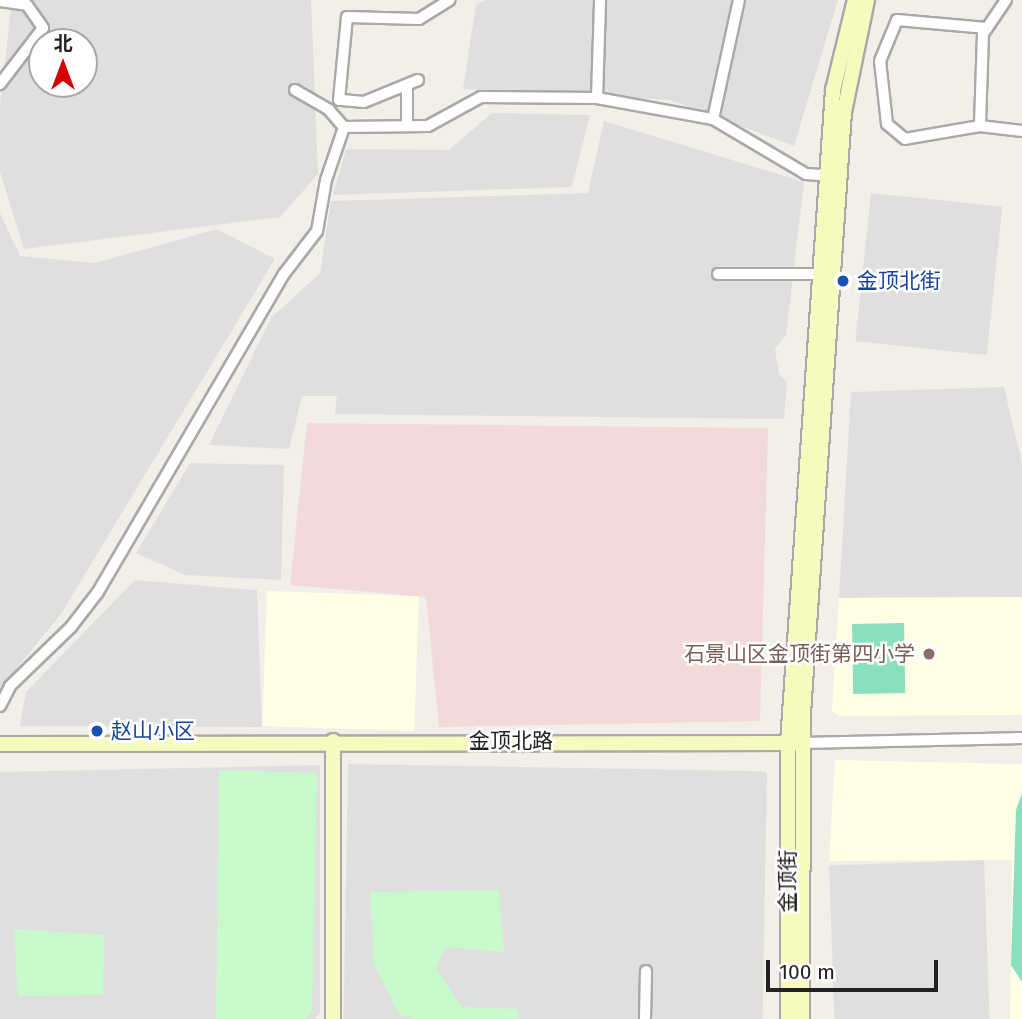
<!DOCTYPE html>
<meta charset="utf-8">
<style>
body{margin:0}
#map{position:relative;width:1022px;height:1019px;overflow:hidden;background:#f2efe9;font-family:"Fira Sans","Noto Sans SC",sans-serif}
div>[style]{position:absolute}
.residential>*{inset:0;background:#e0dfdf;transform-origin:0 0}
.commercial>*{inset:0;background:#f2dad9}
.education>*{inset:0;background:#ffffe5;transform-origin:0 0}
.park>*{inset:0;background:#c8facc}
.pitch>*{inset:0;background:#88e0be;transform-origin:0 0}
.roads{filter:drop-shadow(2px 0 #a9a9a9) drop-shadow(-2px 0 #a9a9a9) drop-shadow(0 2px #a9a9a9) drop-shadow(0 -2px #a9a9a9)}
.street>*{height:10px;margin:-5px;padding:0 5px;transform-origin:5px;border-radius:5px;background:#fff}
.secondary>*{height:14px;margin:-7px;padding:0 7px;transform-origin:7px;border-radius:7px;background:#f7fabf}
.dots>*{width:19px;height:19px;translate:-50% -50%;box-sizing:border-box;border:4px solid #fff;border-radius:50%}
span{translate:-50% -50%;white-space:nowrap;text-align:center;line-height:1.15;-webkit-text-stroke:5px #fff;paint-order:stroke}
.transit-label{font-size:21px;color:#164399}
.left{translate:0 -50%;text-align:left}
.education-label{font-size:21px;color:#785e54}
.right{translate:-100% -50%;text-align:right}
.street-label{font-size:21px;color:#222}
.north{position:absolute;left:28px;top:28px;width:70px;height:70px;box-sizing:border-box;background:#fff;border:2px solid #a7a7a7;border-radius:50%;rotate:0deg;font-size:19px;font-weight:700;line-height:28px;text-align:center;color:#222}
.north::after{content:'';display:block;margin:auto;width:24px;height:32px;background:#d40000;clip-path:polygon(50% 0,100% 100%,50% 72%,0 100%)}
.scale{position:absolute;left:766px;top:960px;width:172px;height:32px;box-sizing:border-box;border:4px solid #222;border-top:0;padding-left:9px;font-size:21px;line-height:24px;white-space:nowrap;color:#222;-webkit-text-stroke:5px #fff;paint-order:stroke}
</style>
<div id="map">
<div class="residential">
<i style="clip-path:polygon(evenodd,12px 0,311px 0,318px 174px,280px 217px,24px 249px,0 172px,0 106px,12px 0,42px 42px,84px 42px,84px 84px,42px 84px,42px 42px)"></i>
<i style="clip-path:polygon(487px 0,838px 0,794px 146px,670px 100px,463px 89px,476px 5px)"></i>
<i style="clip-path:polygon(492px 113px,590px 115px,572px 187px,333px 195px,346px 149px,449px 150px)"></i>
<i style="clip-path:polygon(604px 121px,804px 182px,786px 335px,775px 349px,779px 374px,787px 383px,784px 419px,335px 414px,337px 396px,302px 396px,289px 449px,209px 445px,271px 318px,320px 273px,331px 201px,588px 193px)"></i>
<i style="left:871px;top:193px;width:132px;height:149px;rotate:6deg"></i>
<i style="clip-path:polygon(0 213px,20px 256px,95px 263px,217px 229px,275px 259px,61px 614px,0 689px)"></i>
<i style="clip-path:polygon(1004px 387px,1022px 464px,1022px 597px,839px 598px,851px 392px)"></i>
<i style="clip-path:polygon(190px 463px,284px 465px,281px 580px,185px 575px,136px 553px)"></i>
<i style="clip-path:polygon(135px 580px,257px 590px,262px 727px,20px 726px,26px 692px)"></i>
<i style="left:348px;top:764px;width:419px;height:255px;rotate:1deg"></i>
<i style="clip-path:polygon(320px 765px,320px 1013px,315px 1019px,0 1019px,0 772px)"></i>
<i style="left:984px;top:860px;width:159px;height:155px;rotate:88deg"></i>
</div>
<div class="commercial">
<i style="clip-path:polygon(307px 423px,768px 428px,760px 721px,439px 727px,426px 597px,290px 585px)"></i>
</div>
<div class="education">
<i style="left:267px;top:591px;width:152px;height:135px;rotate:2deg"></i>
<i style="clip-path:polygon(1022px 597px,1022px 715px,839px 716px,832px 711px,839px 598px)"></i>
<i style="clip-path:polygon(835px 760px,1022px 764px,1022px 1019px,1010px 1019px,1012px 860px,829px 861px)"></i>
</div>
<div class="park">
<i style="clip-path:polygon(219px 770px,317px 773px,312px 1011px,306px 1019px,216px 1019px)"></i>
<i style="clip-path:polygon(499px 890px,504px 952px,445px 947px,436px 968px,462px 1007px,517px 1009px,519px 1019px,414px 1019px,399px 1014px,374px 964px,370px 892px)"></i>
<i style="clip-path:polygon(14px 929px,104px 935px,103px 995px,18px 996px)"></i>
</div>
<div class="pitch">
<i style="left:904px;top:623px;width:70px;height:52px;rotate:89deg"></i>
<i style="clip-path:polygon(1022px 793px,1022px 982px,1011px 965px,1016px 810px)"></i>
</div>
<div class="roads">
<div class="street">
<i style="left:1006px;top:0;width:41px;rotate:124.1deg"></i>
<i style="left:983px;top:34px;width:92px;rotate:91.9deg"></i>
<i style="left:980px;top:126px;width:42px;rotate:6.8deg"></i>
<i style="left:0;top:1px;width:27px;rotate:8deg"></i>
<i style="left:27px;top:5px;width:28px;rotate:55deg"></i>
<i style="left:43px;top:28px;width:71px;rotate:127.5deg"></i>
<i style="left:418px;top:80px;width:58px;rotate:157.8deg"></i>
<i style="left:364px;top:102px;width:25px;rotate:-175deg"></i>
<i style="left:339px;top:100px;width:83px;rotate:-84.5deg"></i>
<i style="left:347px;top:17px;width:72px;rotate:1.6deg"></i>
<i style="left:419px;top:19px;width:36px;rotate:-32deg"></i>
<i style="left:295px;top:90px;width:39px;rotate:30deg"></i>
<i style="left:329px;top:110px;width:23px;rotate:49deg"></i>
<i style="left:597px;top:98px;width:98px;rotate:-88.2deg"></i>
<i style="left:713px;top:119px;width:122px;rotate:-77.7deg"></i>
<i style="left:407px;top:126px;width:41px;rotate:-90deg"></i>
<i style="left:980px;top:126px;width:76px;rotate:170.2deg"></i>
<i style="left:905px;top:139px;width:23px;rotate:-140deg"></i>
<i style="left:887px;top:124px;width:63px;rotate:-96.3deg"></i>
<i style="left:880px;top:61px;width:44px;rotate:-67.5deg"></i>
<i style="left:897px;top:20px;width:90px;rotate:5.1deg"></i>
<i style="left:344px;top:127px;width:84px;rotate:-0.7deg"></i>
<i style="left:428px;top:126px;width:60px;rotate:-28.7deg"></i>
<i style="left:481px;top:97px;width:116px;rotate:0.5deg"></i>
<i style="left:597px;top:98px;width:118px;rotate:10.3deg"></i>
<i style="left:713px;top:119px;width:108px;rotate:30.6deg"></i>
<i style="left:806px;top:174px;width:29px;rotate:4deg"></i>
<i style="left:718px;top:274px;width:101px"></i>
<i style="left:0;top:706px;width:22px;rotate:-63deg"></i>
<i style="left:10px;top:686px;width:85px;rotate:-44deg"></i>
<i style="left:71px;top:627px;width:44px;rotate:-52.4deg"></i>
<i style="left:98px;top:592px;width:368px;rotate:-59.7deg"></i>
<i style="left:284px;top:274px;width:54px;rotate:-52.5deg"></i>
<i style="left:317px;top:231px;width:52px;rotate:-80deg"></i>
<i style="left:326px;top:180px;width:56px;rotate:-71.2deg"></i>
<i style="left:802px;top:743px;width:220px;rotate:-1.3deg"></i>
<i style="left:645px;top:1019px;width:48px;rotate:-88.8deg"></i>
</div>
<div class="secondary">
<i style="left:0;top:744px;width:797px;rotate:-0.07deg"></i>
<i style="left:333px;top:1019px;width:278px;rotate:-90deg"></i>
<i style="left:788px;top:1019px;width:276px;rotate:-90deg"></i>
<i style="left:788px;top:743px;width:655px;rotate:-86.06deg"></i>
<i style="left:833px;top:90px;width:93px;rotate:-76.3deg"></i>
<i style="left:802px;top:1019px;width:306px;rotate:-89.8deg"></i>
<i style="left:803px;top:713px;width:602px;rotate:-86.1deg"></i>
<i style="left:844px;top:112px;width:114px;rotate:-78.4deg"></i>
</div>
</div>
<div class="dots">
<i style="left:843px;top:281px;background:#1a4fb4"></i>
<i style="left:929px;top:654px;background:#8d6e63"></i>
<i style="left:97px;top:731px;background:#1a4fb4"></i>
</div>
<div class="transit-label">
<span class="left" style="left:857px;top:281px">金顶北街</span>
<span class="left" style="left:111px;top:731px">赵山小区</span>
</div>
<div class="education-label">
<span class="right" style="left:915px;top:654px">石景山区金顶街第四小学</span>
</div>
<div class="street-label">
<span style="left:511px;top:741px">金顶北路</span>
<span style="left:788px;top:881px;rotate:-90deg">金顶街</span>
</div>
<div class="north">北</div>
<div class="scale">100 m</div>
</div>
